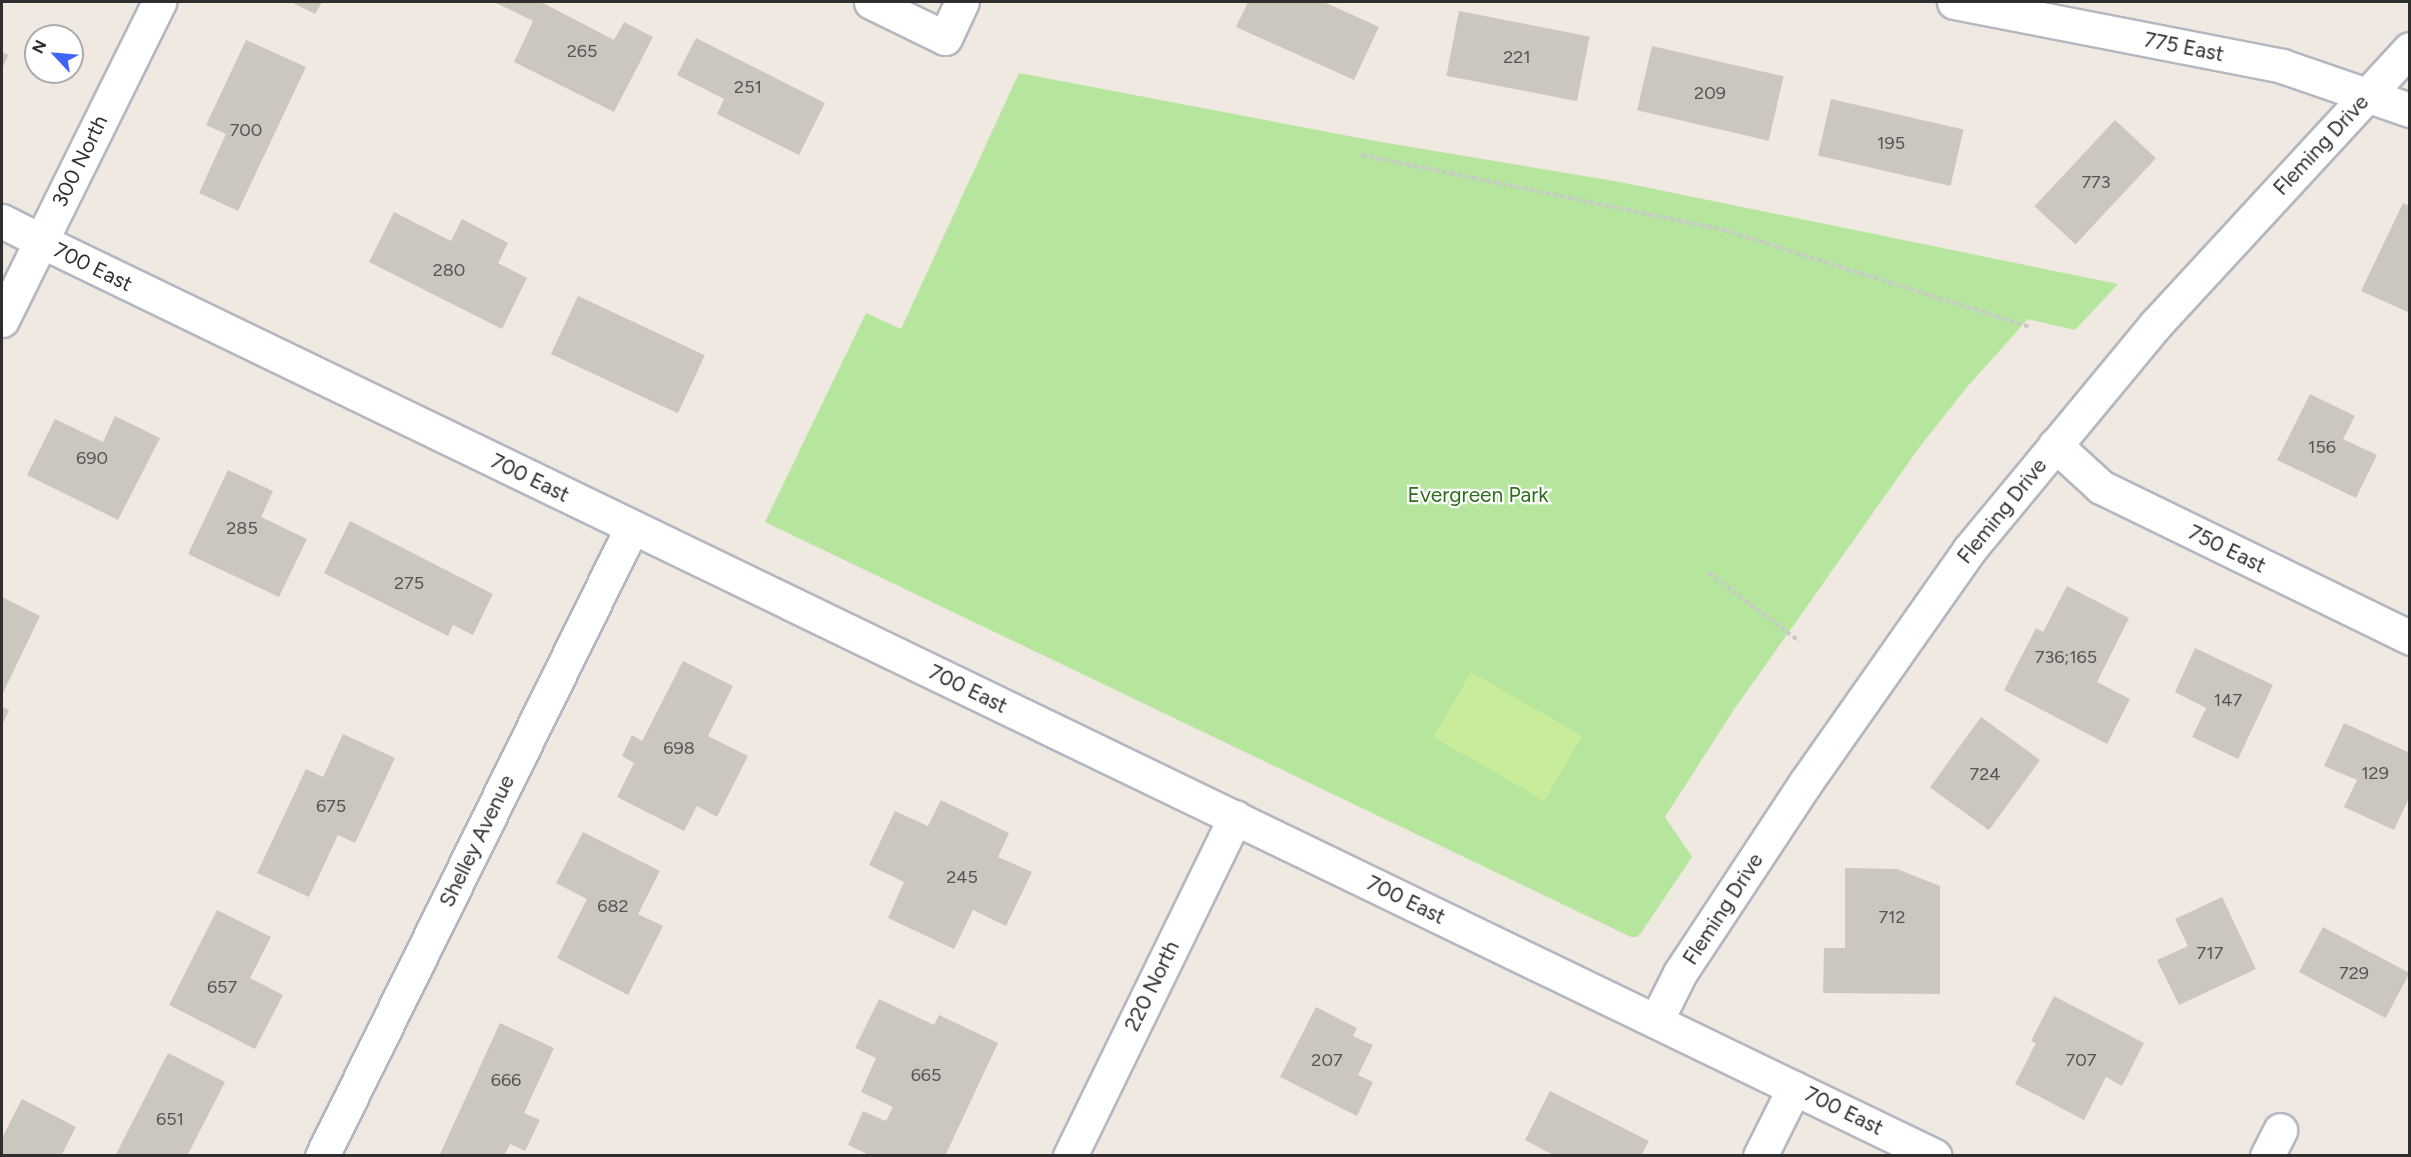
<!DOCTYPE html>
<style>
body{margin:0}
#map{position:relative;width:2411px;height:1157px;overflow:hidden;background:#efe9e1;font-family:Figtree,sans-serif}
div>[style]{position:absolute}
.green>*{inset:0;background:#b6e59e}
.pitch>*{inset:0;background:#c9ec9a;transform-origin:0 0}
.building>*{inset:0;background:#cbc7bf;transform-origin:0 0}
.path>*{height:4px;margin-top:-2px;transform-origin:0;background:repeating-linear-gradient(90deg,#c9c9c9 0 4.5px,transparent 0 7.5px)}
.roads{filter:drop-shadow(2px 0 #b4b7c1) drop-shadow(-2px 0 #b4b7c1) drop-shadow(0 2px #b4b7c1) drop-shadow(0 -2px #b4b7c1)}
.street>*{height:33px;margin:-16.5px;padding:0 16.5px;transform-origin:16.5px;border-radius:16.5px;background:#fff}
.secondary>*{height:33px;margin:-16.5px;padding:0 16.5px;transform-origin:16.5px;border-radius:16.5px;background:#fff}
span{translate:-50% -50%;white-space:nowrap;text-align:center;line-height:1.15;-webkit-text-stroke:4.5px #fff;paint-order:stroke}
.number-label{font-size:18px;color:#555452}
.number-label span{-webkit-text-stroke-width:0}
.street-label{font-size:21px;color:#2e2e2e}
.park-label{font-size:21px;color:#2c6e1b}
.frame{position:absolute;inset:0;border:3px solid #2e2e2e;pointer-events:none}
.north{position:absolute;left:24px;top:24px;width:60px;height:60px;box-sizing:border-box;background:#fff;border:2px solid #ababab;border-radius:50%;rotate:296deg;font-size:16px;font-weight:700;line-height:24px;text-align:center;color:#2e2e2e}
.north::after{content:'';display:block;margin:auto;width:21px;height:27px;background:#4264fb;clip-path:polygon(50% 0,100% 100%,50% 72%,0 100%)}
</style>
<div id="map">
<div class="green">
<i style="clip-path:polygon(1019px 73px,1375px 141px,1620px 182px,2118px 284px,2075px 330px,2028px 319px,1967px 387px,1918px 449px,1733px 711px,1665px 817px,1692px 857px,1641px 933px,1637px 937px,1631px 937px,765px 522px,866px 313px,901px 329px)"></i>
</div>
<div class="pitch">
<i style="left:1471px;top:672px;width:128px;height:75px;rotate:30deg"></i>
</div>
<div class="building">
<i style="clip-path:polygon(291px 2px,322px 2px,315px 14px)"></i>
<i style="clip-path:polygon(494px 2px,541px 2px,614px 40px,624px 22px,653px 37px,614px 112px,514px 62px,533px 21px)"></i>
<i style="clip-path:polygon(1248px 2px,1324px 2px,1379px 27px,1354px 80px,1236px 27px)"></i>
<i style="left:1459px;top:11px;width:133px;height:66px;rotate:11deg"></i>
<i style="clip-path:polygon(696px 38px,825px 103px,799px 155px,717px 114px,724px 99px,677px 75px)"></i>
<i style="clip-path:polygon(246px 40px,306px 67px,238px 211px,199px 193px,226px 134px,206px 125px)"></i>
<i style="left:1652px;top:46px;width:135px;height:66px;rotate:13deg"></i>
<i style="clip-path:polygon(2px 52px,8px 55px,2px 69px)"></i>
<i style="left:1831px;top:99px;width:136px;height:58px;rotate:13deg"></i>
<i style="left:2115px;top:120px;width:56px;height:118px;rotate:43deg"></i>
<i style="clip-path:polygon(2403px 203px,2410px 206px,2410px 313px,2361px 291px)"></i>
<i style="clip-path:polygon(394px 212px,451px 241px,462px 219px,508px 243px,498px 263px,527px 278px,502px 329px,369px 262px)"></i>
<i style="left:578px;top:296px;width:140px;height:64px;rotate:25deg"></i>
<i style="clip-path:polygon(2310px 394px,2355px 416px,2343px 439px,2377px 455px,2356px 498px,2277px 460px)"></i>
<i style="clip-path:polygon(115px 416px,160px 438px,118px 520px,27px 475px,55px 419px,103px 442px)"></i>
<i style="clip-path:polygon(228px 470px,273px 491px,261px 517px,307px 539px,279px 597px,188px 554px)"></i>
<i style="clip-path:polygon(350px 521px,493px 594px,473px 635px,453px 625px,448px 636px,324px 573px)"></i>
<i style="clip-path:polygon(2067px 586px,2129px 618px,2097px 682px,2130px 699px,2107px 744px,2004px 690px,2036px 628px,2043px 632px)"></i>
<i style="clip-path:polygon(2px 597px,40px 616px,2px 695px)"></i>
<i style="clip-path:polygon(2195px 648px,2273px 685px,2238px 759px,2192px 737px,2206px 708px,2175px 692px)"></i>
<i style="clip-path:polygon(683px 661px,733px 686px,708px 736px,748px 756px,717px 817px,697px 806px,684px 831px,617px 797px,634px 763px,622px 756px,632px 735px,642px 741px)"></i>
<i style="clip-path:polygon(2px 707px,9px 710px,2px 726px)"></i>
<i style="left:1981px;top:717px;width:73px;height:87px;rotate:36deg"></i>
<i style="clip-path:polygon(2344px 723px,2410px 753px,2410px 796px,2394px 830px,2344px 807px,2357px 780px,2324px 766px)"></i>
<i style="clip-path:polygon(343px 734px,395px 758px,355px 843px,338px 835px,309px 897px,257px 873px,306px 769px,323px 777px)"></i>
<i style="clip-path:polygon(941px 800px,1009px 833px,998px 857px,1032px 872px,1006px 926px,973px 910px,954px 949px,888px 918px,904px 882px,869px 865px,895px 811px,928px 826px)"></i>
<i style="clip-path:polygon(583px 832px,660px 871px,638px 914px,663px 926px,628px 995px,557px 958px,587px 899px,556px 883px)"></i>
<i style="clip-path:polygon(1845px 868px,1897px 869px,1940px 886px,1940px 994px,1823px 993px,1824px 948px,1845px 948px)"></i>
<i style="clip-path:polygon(2222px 897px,2256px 969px,2179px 1005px,2157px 960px,2188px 946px,2175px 919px)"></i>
<i style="clip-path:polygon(217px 910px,271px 937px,250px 978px,283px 995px,255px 1049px,169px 1005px)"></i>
<i style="left:2323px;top:927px;width:98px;height:51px;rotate:28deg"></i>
<i style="clip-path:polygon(2054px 996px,2144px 1043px,2122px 1086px,2106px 1077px,2084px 1120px,2015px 1084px,2036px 1043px,2031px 1041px)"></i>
<i style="clip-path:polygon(879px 999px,934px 1025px,939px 1015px,998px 1043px,945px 1156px,871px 1156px,848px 1145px,863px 1111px,886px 1121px,893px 1107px,861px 1092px,876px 1058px,855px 1048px)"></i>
<i style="clip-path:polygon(1316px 1007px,1357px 1028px,1353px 1036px,1373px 1045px,1358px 1075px,1373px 1082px,1357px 1116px,1280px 1077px)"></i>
<i style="clip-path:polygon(500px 1023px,554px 1048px,524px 1113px,540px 1120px,525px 1151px,510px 1144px,504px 1156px,439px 1156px)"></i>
<i style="clip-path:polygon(168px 1053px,225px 1082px,187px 1156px,115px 1156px)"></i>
<i style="clip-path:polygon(1550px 1091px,1649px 1141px,1641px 1156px,1555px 1156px,1525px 1140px)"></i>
<i style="clip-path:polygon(22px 1099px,76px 1127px,61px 1156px,2px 1156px,2px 1138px)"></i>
</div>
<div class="path">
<i style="left:1362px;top:155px;width:370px;rotate:11.7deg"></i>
<i style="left:1724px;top:230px;width:321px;rotate:17.6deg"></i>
<i style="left:1709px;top:573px;width:113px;rotate:37.1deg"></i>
</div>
<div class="roads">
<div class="street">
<i style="left:871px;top:2px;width:82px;rotate:25.9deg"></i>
<i style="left:945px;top:38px;width:40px;rotate:-65deg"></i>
<i style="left:1954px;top:2px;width:334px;rotate:11deg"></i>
<i style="left:2282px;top:66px;width:135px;rotate:19deg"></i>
<i style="left:2px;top:221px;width:44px;rotate:27.1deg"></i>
<i style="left:2055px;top:445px;width:62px;rotate:42.4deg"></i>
<i style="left:2101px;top:487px;width:344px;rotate:26deg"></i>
<i style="left:1656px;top:1021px;width:54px;rotate:-63.4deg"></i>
<i style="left:1680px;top:973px;width:229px;rotate:-56.6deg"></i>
<i style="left:1806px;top:782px;width:284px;rotate:-54.9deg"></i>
<i style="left:1969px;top:550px;width:293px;rotate:-50.4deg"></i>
<i style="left:2156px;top:324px;width:374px;rotate:-47.3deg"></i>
<i style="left:322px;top:1156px;width:701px;rotate:-63.76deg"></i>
<i style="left:1070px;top:1156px;width:377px;rotate:-64deg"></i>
<i style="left:1760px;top:1156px;width:76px;rotate:-63.4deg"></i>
<i style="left:2267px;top:1156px;width:29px;rotate:-63deg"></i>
</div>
<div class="secondary">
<i style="left:41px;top:241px;width:2103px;rotate:25.79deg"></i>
<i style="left:2px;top:320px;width:355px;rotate:-63.7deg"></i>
</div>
</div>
<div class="number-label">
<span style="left:582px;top:51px">265</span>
<span style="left:1517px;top:57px">221</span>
<span style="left:748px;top:87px">251</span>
<span style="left:1710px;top:93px">209</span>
<span style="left:246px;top:130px">700</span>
<span style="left:1891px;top:143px">195</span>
<span style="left:2096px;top:182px">773</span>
<span style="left:449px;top:270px">280</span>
<span style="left:2322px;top:447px">156</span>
<span style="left:92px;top:458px">690</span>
<span style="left:242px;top:528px">285</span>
<span style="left:409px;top:583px">275</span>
<span style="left:2066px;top:657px">736;165</span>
<span style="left:2228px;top:700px">147</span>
<span style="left:679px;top:748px">698</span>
<span style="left:2375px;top:773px">129</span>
<span style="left:1985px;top:774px">724</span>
<span style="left:331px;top:806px">675</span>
<span style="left:962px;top:877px">245</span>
<span style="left:613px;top:906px">682</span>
<span style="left:1892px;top:917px">712</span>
<span style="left:2210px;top:953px">717</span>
<span style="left:2354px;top:973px">729</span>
<span style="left:222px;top:987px">657</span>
<span style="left:1327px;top:1060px">207</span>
<span style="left:2081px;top:1060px">707</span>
<span style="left:926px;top:1075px">665</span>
<span style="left:506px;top:1080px">666</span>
<span style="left:170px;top:1119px">651</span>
</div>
<div class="street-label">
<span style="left:2184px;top:47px;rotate:11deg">775 East</span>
<span style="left:2321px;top:145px;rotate:-47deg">Fleming Drive</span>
<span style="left:80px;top:161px;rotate:-64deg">300 North</span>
<span style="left:93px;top:267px;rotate:26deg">700 East</span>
<span style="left:530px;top:478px;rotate:26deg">700 East</span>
<span style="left:2002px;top:511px;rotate:-51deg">Fleming Drive</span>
<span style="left:2227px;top:549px;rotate:26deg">750 East</span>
<span style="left:968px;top:689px;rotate:26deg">700 East</span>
<span style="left:477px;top:841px;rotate:-64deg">Shelley Avenue</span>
<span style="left:1406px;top:900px;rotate:26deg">700 East</span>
<span style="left:1723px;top:909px;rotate:-57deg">Fleming Drive</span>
<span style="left:1152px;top:986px;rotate:-64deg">220 North</span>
<span style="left:1844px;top:1111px;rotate:26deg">700 East</span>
</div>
<div class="park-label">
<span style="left:1478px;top:495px">Evergreen Park</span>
</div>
<div class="frame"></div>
<div class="north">N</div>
</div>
